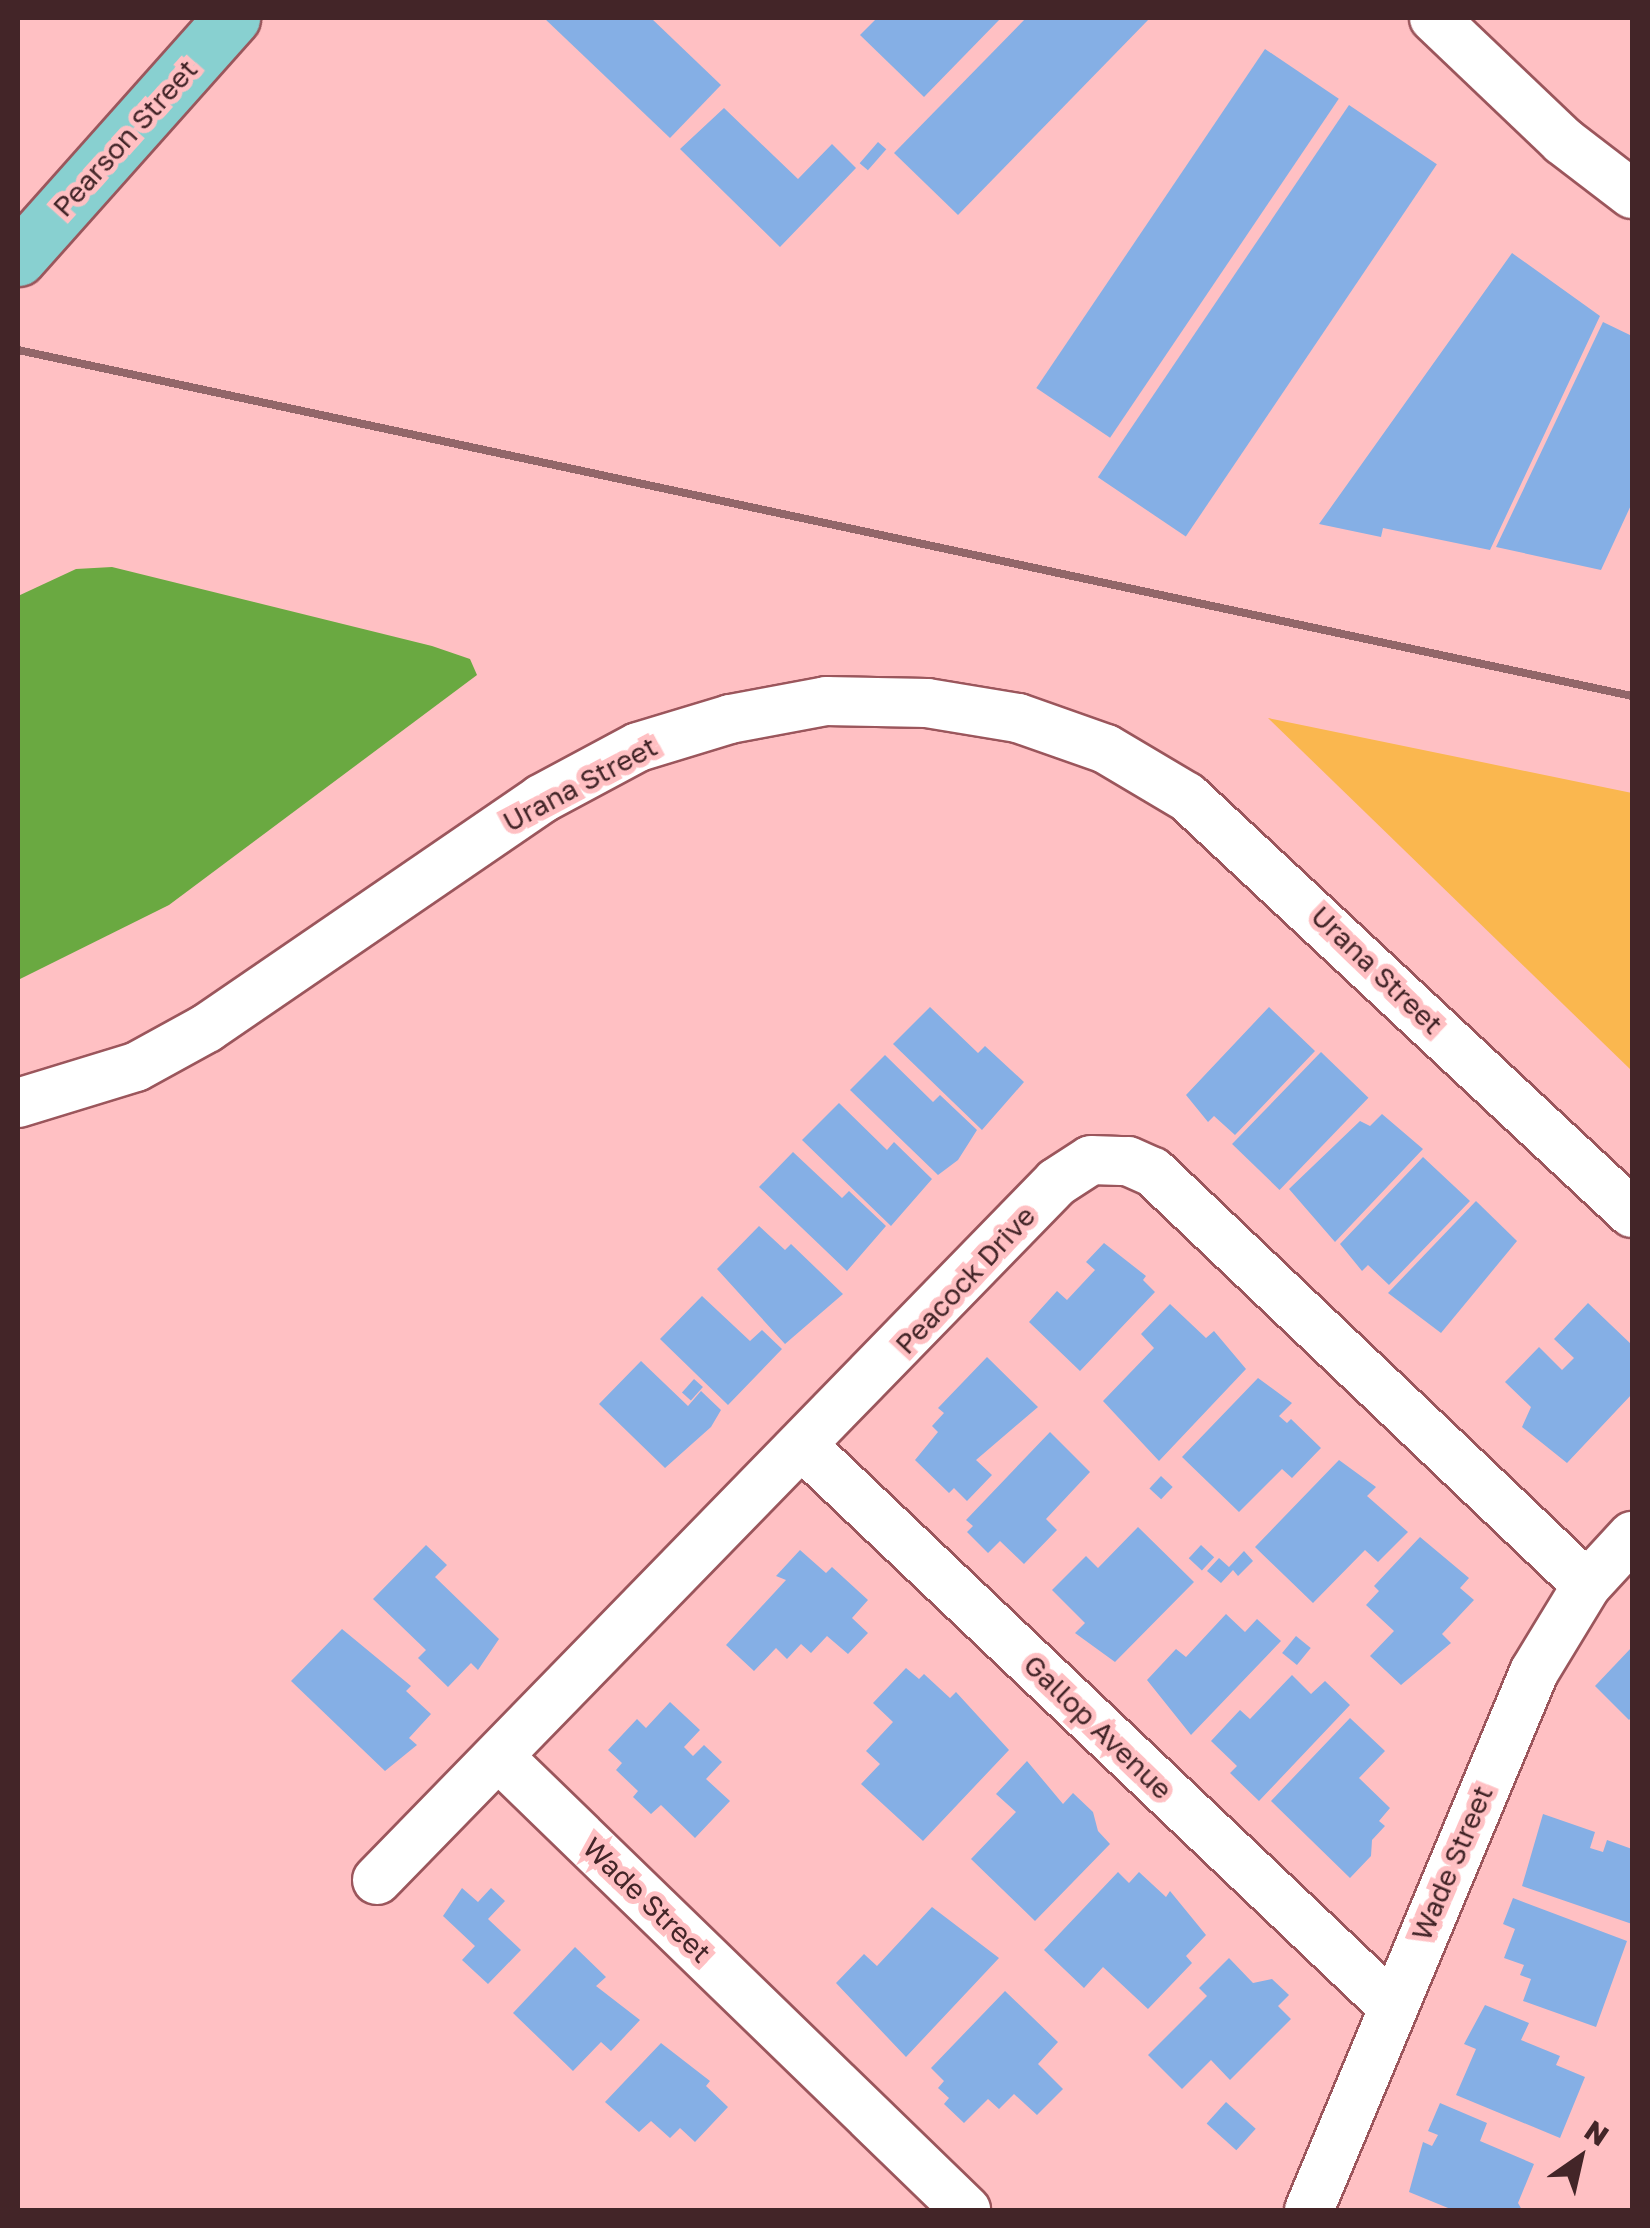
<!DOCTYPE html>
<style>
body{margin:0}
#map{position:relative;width:1650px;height:2228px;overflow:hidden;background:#ffc0c3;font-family:"Golos Text",sans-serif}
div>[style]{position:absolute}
.green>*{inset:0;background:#fab74f}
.water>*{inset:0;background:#6aa941}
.building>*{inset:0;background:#85afe5;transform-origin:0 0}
.roads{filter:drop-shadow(2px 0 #9b565c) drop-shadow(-2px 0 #9b565c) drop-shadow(0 2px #9b565c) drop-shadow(0 -2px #9b565c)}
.minor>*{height:48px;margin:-24px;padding:0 24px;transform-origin:24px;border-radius:24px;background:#fff}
.major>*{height:55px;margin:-27.5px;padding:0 27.5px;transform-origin:27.5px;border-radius:27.5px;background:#88d0d0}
.rail>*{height:8px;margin:-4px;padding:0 4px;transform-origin:4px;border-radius:4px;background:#926669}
span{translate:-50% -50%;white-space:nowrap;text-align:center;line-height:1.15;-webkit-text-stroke:10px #ffc0c3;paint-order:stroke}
.street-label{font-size:28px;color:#432528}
.frame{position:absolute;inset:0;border:20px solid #432528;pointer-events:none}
.north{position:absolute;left:1530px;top:2108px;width:100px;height:100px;-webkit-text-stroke:8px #ffc0c3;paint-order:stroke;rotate:34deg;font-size:28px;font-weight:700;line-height:40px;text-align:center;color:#432528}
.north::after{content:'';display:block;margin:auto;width:35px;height:45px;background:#432528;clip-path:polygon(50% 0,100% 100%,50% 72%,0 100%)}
</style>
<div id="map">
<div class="green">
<i style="clip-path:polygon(1268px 718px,1632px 793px,1632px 1071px)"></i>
</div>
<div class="water">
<i style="clip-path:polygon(112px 567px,432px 646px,470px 659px,477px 675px,169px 905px,18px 980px,18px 596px,76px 569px)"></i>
</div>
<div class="building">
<i style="clip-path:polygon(544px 18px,651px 18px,721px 85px,670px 138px)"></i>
<i style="clip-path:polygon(877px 18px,1001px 18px,924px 97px,860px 35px)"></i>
<i style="clip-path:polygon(1026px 18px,1150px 18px,958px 215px,894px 153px)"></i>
<i style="left:1265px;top:49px;width:89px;height:409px;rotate:34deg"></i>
<i style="left:1349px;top:105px;width:106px;height:449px;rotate:34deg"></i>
<i style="clip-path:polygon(724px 108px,798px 179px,832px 144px,856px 168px,780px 247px,680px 149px)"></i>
<i style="left:878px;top:142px;width:11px;height:28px;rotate:41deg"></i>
<i style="clip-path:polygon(1512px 253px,1600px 316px,1490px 550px,1383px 528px,1381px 537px,1319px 524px)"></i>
<i style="clip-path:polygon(1603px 322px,1632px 336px,1632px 503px,1601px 570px,1496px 547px)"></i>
<i style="clip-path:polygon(930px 1007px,978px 1053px,985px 1046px,1024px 1082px,982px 1130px,893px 1044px)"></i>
<i style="clip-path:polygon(1269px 1007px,1315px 1051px,1235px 1135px,1214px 1116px,1208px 1122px,1186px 1095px)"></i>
<i style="left:1321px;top:1052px;width:66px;height:128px;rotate:44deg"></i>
<i style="clip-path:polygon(885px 1055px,933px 1102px,940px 1095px,977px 1130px,958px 1160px,938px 1175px,850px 1090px)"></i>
<i style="clip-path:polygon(839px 1103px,887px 1150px,894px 1142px,932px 1179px,891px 1226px,802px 1140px)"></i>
<i style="clip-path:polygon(1382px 1114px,1423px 1149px,1335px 1242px,1289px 1189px,1360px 1121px,1370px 1126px)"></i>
<i style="clip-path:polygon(793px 1152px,842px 1198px,849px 1191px,886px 1226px,847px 1271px,759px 1187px)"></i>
<i style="clip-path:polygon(1423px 1157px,1470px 1201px,1389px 1285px,1368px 1265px,1362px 1271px,1340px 1244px)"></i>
<i style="clip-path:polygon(1476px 1201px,1517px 1241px,1441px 1333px,1388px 1293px)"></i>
<i style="clip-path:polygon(759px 1226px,785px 1250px,791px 1244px,843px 1294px,785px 1344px,717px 1269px)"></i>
<i style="clip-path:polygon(1104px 1243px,1146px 1276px,1143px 1280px,1155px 1292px,1080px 1371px,1029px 1322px,1057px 1291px,1067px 1300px,1095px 1270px,1086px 1262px)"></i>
<i style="clip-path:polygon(702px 1296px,750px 1341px,762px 1330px,782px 1349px,728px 1405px,660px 1339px)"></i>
<i style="clip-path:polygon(1588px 1303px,1632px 1345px,1632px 1394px,1567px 1463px,1522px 1427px,1531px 1407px,1505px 1382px,1539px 1347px,1562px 1370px,1574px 1358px,1554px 1339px)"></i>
<i style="clip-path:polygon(1170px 1304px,1206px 1338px,1214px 1331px,1246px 1369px,1159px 1461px,1103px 1401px,1154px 1348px,1141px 1334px)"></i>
<i style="clip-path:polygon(987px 1357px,1038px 1407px,976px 1460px,992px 1475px,967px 1501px,954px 1488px,949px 1493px,915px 1460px,938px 1432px,932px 1426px,944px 1413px,938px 1408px)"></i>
<i style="clip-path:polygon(641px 1361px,688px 1406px,701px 1391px,721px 1410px,711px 1427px,665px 1468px,599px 1404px)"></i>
<i style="clip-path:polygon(1258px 1378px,1292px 1403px,1279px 1416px,1287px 1423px,1291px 1419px,1321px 1448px,1292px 1478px,1282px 1469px,1239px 1512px,1182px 1457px)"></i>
<i style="left:694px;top:1379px;width:12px;height:18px;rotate:42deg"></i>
<i style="clip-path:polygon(1050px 1432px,1090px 1472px,1046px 1519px,1057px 1530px,1024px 1564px,1000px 1541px,988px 1553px,967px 1532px,973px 1526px,966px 1520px)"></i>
<i style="clip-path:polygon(1339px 1460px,1376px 1487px,1367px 1496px,1408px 1532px,1378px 1562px,1365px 1550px,1313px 1603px,1255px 1547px)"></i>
<i style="left:1161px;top:1476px;width:16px;height:17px;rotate:43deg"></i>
<i style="clip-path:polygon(1138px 1527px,1194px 1582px,1115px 1662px,1075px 1633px,1085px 1623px,1052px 1590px,1086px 1556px,1098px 1568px)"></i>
<i style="clip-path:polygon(1420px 1537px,1469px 1578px,1460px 1588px,1474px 1600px,1442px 1634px,1451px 1643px,1401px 1685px,1370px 1656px,1394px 1631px,1366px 1605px,1379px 1591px,1374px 1586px)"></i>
<i style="clip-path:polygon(426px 1545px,447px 1565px,435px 1577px,499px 1639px,478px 1670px,471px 1663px,448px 1687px,418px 1658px,426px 1650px,373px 1599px)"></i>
<i style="left:1201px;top:1545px;width:18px;height:18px;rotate:43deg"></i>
<i style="clip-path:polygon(800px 1550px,826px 1573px,832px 1567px,868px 1600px,852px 1618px,868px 1633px,848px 1654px,827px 1636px,811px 1653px,801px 1644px,787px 1659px,776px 1648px,754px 1671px,726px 1645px,786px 1580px,776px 1576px)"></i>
<i style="clip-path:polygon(1244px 1551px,1253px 1561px,1238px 1576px,1233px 1570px,1221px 1583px,1207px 1571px,1219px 1558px,1229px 1567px)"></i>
<i style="clip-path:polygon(1226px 1614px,1245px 1632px,1257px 1619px,1281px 1641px,1191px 1735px,1147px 1680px,1176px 1649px,1186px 1657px)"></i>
<i style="clip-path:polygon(342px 1629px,411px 1686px,406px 1691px,431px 1714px,409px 1738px,417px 1745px,385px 1771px,291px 1681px)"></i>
<i style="left:1296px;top:1636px;width:19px;height:22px;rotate:39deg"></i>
<i style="clip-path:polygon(1632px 1647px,1632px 1717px,1629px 1720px,1595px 1686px)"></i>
<i style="clip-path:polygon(906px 1668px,919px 1679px,924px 1674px,950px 1698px,956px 1692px,1009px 1750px,923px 1841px,861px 1784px,880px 1764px,866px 1751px,893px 1722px,873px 1703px)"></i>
<i style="clip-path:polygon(1292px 1675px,1311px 1694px,1325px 1681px,1350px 1705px,1259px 1801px,1230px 1773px,1237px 1766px,1211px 1741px,1240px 1710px,1250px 1719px)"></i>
<i style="clip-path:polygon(670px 1702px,700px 1730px,684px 1747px,693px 1756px,704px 1745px,722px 1762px,706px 1779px,730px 1801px,695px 1838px,661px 1805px,651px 1814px,633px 1797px,638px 1791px,616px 1770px,622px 1763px,608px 1750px,637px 1719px,646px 1728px)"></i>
<i style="clip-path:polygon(1350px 1718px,1385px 1751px,1359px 1778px,1390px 1808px,1379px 1821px,1385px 1826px,1372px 1840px,1371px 1856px,1350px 1878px,1271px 1801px)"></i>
<i style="clip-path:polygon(1027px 1761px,1063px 1804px,1073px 1793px,1093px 1812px,1098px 1831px,1110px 1844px,1035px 1921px,971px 1859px,1016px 1812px,996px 1794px)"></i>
<i style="clip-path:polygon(1543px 1814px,1595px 1832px,1590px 1848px,1603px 1852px,1607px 1840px,1632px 1849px,1632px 1924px,1522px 1886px)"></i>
<i style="clip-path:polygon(1118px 1872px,1129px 1883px,1139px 1872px,1166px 1897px,1170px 1891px,1206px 1935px,1186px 1956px,1192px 1963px,1148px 2009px,1103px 1967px,1084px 1988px,1044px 1950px)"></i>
<i style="clip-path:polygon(462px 1888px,478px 1902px,491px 1888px,505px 1901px,488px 1919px,521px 1950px,488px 1984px,462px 1960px,475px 1946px,443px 1916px)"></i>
<i style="clip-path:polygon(1513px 1898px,1627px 1941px,1596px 2027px,1523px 2001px,1531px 1979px,1520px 1975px,1524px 1965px,1504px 1958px,1515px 1929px,1503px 1924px)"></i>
<i style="clip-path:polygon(932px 1907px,999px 1958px,906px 2057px,836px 1983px,864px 1954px,877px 1966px)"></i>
<i style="clip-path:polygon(575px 1947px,606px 1977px,596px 1986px,640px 2020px,611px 2051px,601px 2042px,573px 2071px,513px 2013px)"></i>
<i style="clip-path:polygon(1229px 1958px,1253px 1983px,1272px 1979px,1289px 1995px,1278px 2006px,1291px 2019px,1230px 2080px,1211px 2060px,1182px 2089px,1148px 2055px,1207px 1996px,1199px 1988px)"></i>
<i style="clip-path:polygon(1005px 1991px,1058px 2042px,1038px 2064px,1063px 2089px,1037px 2115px,1014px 2094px,999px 2109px,988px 2099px,964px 2123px,944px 2104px,949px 2098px,938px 2088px,944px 2081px,931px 2068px)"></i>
<i style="clip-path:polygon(1485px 2005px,1529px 2023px,1521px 2040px,1560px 2056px,1556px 2065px,1585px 2077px,1560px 2138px,1456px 2095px,1476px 2049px,1464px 2044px)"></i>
<i style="clip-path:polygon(661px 2043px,710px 2081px,706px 2086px,728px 2107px,695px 2142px,680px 2128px,670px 2138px,651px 2121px,639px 2132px,605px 2102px)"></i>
<i style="left:1226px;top:2102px;width:40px;height:29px;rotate:42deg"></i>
<i style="clip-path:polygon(1440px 2103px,1487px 2123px,1480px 2141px,1534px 2164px,1518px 2203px,1522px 2210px,1453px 2210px,1409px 2192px,1423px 2142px,1432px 2146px,1438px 2135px,1428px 2131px)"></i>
</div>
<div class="roads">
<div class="minor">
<i style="left:1434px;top:18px;width:178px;rotate:43.6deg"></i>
<i style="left:1563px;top:141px;width:87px;rotate:37.5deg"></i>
<i style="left:18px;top:1103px;width:123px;rotate:-17deg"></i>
<i style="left:136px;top:1067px;width:81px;rotate:-28.8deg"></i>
<i style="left:207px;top:1028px;width:405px;rotate:-34.4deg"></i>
<i style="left:541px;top:799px;width:110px;rotate:-28.2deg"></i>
<i style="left:638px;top:747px;width:96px;rotate:-16.9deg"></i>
<i style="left:730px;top:719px;width:98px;rotate:-10.6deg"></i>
<i style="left:826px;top:701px;width:101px;rotate:1.1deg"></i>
<i style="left:927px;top:703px;width:92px;rotate:9.4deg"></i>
<i style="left:1018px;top:718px;width:93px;rotate:19.4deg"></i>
<i style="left:1106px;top:749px;width:94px;rotate:30.7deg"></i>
<i style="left:1187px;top:797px;width:609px;rotate:43.07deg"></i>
<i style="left:805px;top:1448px;width:808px;rotate:43.55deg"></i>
<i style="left:499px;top:1757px;width:651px;rotate:44.13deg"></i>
<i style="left:377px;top:1880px;width:974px;rotate:-45.75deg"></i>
<i style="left:1057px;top:1182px;width:40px;rotate:-32.9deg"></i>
<i style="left:1091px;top:1160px;width:37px;rotate:2deg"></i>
<i style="left:1128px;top:1161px;width:27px;rotate:24deg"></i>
<i style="left:1153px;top:1172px;width:599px;rotate:43.58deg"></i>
<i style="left:1309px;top:2210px;width:583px;rotate:-67.3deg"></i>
<i style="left:1534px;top:1672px;width:102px;rotate:-58.7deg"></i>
<i style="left:1587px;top:1585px;width:67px;rotate:-47.4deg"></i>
</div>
<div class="major">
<i style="left:18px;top:258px;width:322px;rotate:-48.3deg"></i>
</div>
</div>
<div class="rail">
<i style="left:18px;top:350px;width:1651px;rotate:12.1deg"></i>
</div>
<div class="street-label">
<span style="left:125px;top:138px;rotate:-48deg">Pearson Street</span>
<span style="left:580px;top:784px;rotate:-28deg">Urana Street</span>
<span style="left:1377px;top:970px;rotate:44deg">Urana Street</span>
<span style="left:965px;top:1280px;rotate:-47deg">Peacock Drive</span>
<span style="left:1098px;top:1727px;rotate:44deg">Gallop Avenue</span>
<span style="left:1452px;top:1863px;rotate:-67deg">Wade Street</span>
<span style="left:647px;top:1900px;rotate:44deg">Wade Street</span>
</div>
<div class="frame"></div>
<div class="north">N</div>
</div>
